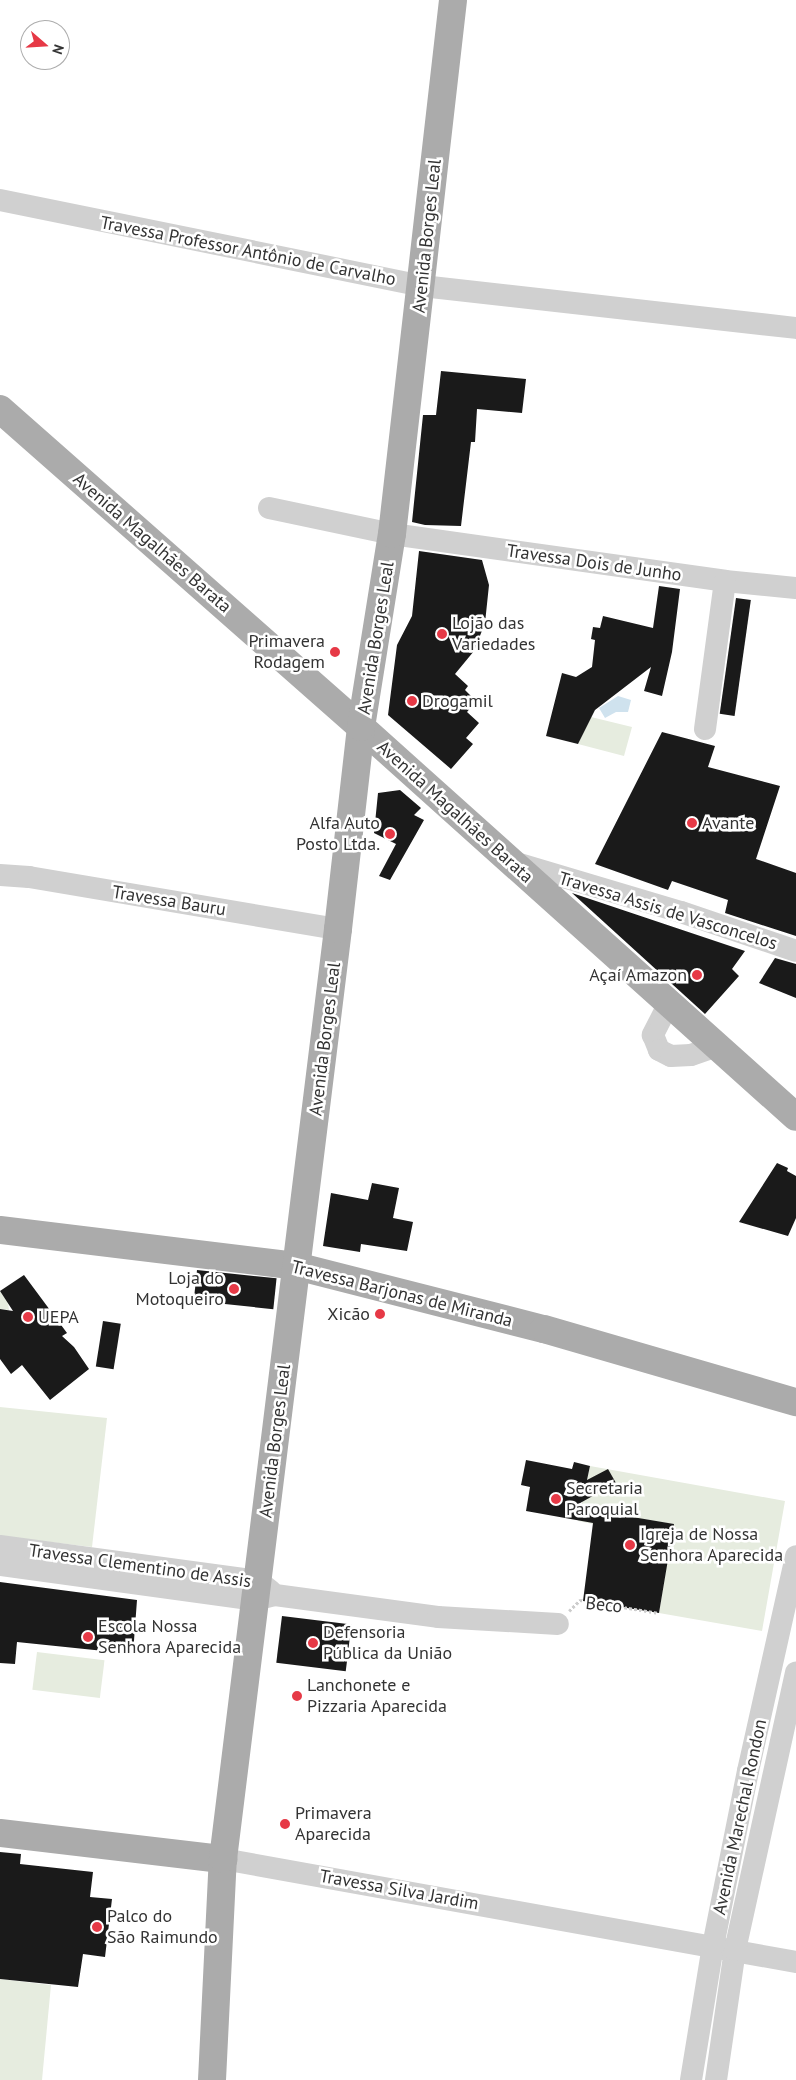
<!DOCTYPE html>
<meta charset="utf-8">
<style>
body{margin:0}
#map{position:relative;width:796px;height:2080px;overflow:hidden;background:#fff;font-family:"PT Sans",sans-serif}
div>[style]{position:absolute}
.green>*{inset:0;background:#e6ecdf;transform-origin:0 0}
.water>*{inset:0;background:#cfe2ee}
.building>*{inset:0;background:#1a1a1a;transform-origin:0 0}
.path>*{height:2.5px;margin-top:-1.25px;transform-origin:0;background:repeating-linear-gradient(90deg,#cdcdcd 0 2.5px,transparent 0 5px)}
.minor>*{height:22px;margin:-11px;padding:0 11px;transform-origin:11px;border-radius:11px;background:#d0d0d0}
.major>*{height:28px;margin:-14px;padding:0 14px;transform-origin:14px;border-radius:14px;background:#ababab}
.dots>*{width:14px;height:14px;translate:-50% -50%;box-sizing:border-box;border:2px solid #fff;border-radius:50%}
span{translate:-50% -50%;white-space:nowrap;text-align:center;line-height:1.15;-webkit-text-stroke:5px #fff;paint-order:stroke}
.street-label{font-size:18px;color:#333}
.poi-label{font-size:18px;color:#333}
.left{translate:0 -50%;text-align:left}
.right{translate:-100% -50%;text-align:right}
.north{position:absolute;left:20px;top:20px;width:50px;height:50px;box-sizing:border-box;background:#fff;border:1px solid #adadad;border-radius:50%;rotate:109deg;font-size:14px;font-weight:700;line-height:20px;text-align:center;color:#333}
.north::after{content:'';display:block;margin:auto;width:18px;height:22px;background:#e63946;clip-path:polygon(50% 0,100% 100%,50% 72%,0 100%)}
</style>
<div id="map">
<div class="green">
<i style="clip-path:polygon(591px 717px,632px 727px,624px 756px,578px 744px)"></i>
<i style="clip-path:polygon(0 1291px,8px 1303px,9px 1310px,0 1309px)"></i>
<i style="clip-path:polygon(0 1407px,107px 1418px,92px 1547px,0 1536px)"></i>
<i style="clip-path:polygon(590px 1466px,785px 1501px,762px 1631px,659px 1613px,673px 1524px,595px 1511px,593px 1524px,578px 1521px)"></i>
<i style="left:37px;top:1652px;width:68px;height:38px;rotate:7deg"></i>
<i style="clip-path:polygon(0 1979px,51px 1985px,42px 2080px,0 2080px)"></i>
</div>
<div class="water">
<i style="clip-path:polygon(618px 696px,631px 700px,628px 712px,616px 712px,605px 718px,599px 708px)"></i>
</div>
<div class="building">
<i style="clip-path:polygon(441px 371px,526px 379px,522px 413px,477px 409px,475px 442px,471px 442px,461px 526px,425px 525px,412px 522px,423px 415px,436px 415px)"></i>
<i style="clip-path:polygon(419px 551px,482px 560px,489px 585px,485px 623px,474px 651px,455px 674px,468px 686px,465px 690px,476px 701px,467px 712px,479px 723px,466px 738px,473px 744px,451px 769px,388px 715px,397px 645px,412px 616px)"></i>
<i style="clip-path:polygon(659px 586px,680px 589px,672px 652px,662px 696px,644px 691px,651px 667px,595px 710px,578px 744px,546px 736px,562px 673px,576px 677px,592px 667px,595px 640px,591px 639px,593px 627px,600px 628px,603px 616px,653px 628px)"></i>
<i style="left:736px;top:598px;width:15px;height:117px;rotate:8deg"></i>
<i style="clip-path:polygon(662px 732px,715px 746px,708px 767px,780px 786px,756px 859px,796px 873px,796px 936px,725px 913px,728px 900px,672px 881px,668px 890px,595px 864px)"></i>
<i style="clip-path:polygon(400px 790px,421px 808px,414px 815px,424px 820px,390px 880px,379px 876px,396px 844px,374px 833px,378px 793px)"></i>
<i style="clip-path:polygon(572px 893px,745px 951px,732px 969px,739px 976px,705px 1014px)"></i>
<i style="clip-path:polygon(775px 958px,796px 964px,796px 998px,759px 983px)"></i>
<i style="clip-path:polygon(777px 1163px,788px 1168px,787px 1171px,796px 1176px,796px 1218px,788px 1236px,739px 1222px)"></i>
<i style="clip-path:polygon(372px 1183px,399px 1188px,393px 1218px,413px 1222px,407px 1251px,361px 1244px,360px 1252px,323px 1246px,331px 1193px,368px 1200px)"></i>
<i style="left:197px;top:1270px;width:80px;height:31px;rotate:6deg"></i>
<i style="clip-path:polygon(24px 1275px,67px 1333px,62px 1336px,74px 1347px,89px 1369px,50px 1400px,22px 1365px,11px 1374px,0 1359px,0 1309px,13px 1311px,0 1291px)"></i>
<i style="left:103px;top:1321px;width:18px;height:46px;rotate:9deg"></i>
<i style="clip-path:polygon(526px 1460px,572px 1469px,574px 1462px,590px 1466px,587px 1480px,608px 1469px,616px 1483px,573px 1507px,674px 1524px,659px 1613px,583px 1601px,593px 1523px,526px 1511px,530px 1487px,521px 1485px)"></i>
<i style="clip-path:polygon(0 1582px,137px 1600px,133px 1654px,17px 1642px,15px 1664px,0 1663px)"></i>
<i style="left:282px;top:1616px;width:70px;height:47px;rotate:7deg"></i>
<i style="clip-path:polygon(0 1852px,21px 1854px,20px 1864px,93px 1872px,90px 1897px,112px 1899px,105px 1957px,83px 1954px,78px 1987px,0 1979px)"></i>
</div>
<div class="path">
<i style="left:569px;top:1611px;width:16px;rotate:-45deg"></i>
<i style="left:580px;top:1600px;width:80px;rotate:9.3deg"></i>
</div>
<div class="minor">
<i style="left:0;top:200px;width:431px;rotate:11.5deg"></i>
<i style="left:422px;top:286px;width:376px;rotate:6.4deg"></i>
<i style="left:269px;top:508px;width:126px;rotate:11.9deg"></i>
<i style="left:392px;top:534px;width:336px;rotate:8deg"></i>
<i style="left:725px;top:581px;width:71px;rotate:5.6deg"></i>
<i style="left:705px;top:729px;width:149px;rotate:-82.3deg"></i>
<i style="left:513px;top:862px;width:175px;rotate:16.6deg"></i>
<i style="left:681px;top:912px;width:121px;rotate:18.7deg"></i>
<i style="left:0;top:875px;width:29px;rotate:4deg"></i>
<i style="left:29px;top:877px;width:313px;rotate:9.6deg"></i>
<i style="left:669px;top:1003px;width:36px;rotate:117deg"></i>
<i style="left:653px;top:1035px;width:16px;rotate:68deg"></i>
<i style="left:659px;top:1050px;width:13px;rotate:27deg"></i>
<i style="left:671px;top:1056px;width:20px;rotate:-3deg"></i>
<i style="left:691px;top:1055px;width:28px;rotate:-19deg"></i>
<i style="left:0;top:1546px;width:260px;rotate:7.7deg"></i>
<i style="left:258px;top:1581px;width:16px;rotate:38deg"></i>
<i style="left:0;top:1565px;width:257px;rotate:7.8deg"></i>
<i style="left:255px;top:1600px;width:21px;rotate:-14deg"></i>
<i style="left:275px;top:1595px;width:164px;rotate:7.7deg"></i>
<i style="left:438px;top:1617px;width:120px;rotate:3.3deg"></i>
<i style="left:223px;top:1859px;width:582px;rotate:10.19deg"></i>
<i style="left:691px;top:2080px;width:136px;rotate:-80.7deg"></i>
<i style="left:713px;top:1946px;width:178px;rotate:-78.7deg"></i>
<i style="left:748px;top:1771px;width:220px;rotate:-77.4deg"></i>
<i style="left:716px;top:2080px;width:131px;rotate:-81.7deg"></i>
<i style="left:735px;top:1950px;width:284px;rotate:-77.6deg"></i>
</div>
<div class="major">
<i style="left:0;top:409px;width:481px;rotate:41.4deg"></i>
<i style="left:361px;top:727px;width:584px;rotate:41.88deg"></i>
<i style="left:0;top:1230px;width:298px;rotate:6.9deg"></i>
<i style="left:296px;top:1266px;width:256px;rotate:14.3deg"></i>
<i style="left:544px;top:1329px;width:262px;rotate:16.2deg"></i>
<i style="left:0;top:1833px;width:225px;rotate:6.7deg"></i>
<i style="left:212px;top:2080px;width:221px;rotate:-87.2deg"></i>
<i style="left:223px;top:1859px;width:937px;rotate:-82.95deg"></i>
<i style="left:338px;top:929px;width:203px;rotate:-83.5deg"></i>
<i style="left:361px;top:727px;width:195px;rotate:-80.9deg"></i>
<i style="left:392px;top:534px;width:537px;rotate:-83.48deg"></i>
</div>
<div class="dots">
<i style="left:442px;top:634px;background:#e63946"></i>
<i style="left:335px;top:652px;background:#e63946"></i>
<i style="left:412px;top:701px;background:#e63946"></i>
<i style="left:692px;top:823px;background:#e63946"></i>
<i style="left:390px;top:834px;background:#e63946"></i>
<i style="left:697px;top:975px;background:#e63946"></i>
<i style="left:234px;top:1289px;background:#e63946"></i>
<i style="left:380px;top:1314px;background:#e63946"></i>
<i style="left:28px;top:1317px;background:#e63946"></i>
<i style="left:556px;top:1499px;background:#e63946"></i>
<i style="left:630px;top:1545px;background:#e63946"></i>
<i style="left:88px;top:1637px;background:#e63946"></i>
<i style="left:313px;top:1643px;background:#e63946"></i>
<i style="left:297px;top:1696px;background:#e63946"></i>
<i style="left:285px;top:1824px;background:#e63946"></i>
<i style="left:97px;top:1927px;background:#e63946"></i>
</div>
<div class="street-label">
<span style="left:427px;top:236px;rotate:-84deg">Avenida Borges Leal</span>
<span style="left:248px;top:251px;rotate:11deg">Travessa Professor Antônio de Carvalho</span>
<span style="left:152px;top:543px;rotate:41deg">Avenida Magalhães Barata</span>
<span style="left:594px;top:563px;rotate:8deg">Travessa Dois de Junho</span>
<span style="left:376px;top:638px;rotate:-81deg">Avenida Borges Leal</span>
<span style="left:455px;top:812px;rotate:42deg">Avenida Magalhães Barata</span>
<span style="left:169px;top:901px;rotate:9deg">Travessa Bauru</span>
<span style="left:668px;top:911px;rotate:17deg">Travessa Assis de Vasconcelos</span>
<span style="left:325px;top:1039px;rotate:-83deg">Avenida Borges Leal</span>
<span style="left:402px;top:1294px;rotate:14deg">Travessa Barjonas de Miranda</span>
<span style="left:275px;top:1441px;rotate:-83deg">Avenida Borges Leal</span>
<span style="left:140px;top:1566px;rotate:8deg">Travessa Clementino de Assis</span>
<span style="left:604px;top:1605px;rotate:6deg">Beco</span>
<span style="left:740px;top:1817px;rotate:-78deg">Avenida Marechal Rondon</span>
<span style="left:399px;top:1890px;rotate:10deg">Travessa Silva Jardim</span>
</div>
<div class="poi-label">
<span class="left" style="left:452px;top:634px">Lojão das<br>Variedades</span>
<span class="right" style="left:325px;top:652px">Primavera<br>Rodagem</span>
<span class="left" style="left:422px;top:701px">Drogamil</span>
<span class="left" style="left:702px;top:823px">Avante</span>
<span class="right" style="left:380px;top:834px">Alfa Auto<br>Posto Ltda.</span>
<span class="right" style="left:687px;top:975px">Açaí Amazon</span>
<span class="right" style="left:224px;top:1289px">Loja do<br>Motoqueiro</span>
<span class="right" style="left:370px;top:1314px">Xicão</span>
<span class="left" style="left:38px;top:1317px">UEPA</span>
<span class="left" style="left:566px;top:1499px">Secretaria<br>Paroquial</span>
<span class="left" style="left:640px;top:1545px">Igreja de Nossa<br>Senhora Aparecida</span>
<span class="left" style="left:98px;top:1637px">Escola Nossa<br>Senhora Aparecida</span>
<span class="left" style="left:323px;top:1643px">Defensoria<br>Pública da União</span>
<span class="left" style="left:307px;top:1696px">Lanchonete e<br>Pizzaria Aparecida</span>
<span class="left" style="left:295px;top:1824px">Primavera<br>Aparecida</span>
<span class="left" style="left:107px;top:1927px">Palco do<br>São Raimundo</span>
</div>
<div class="north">N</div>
</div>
